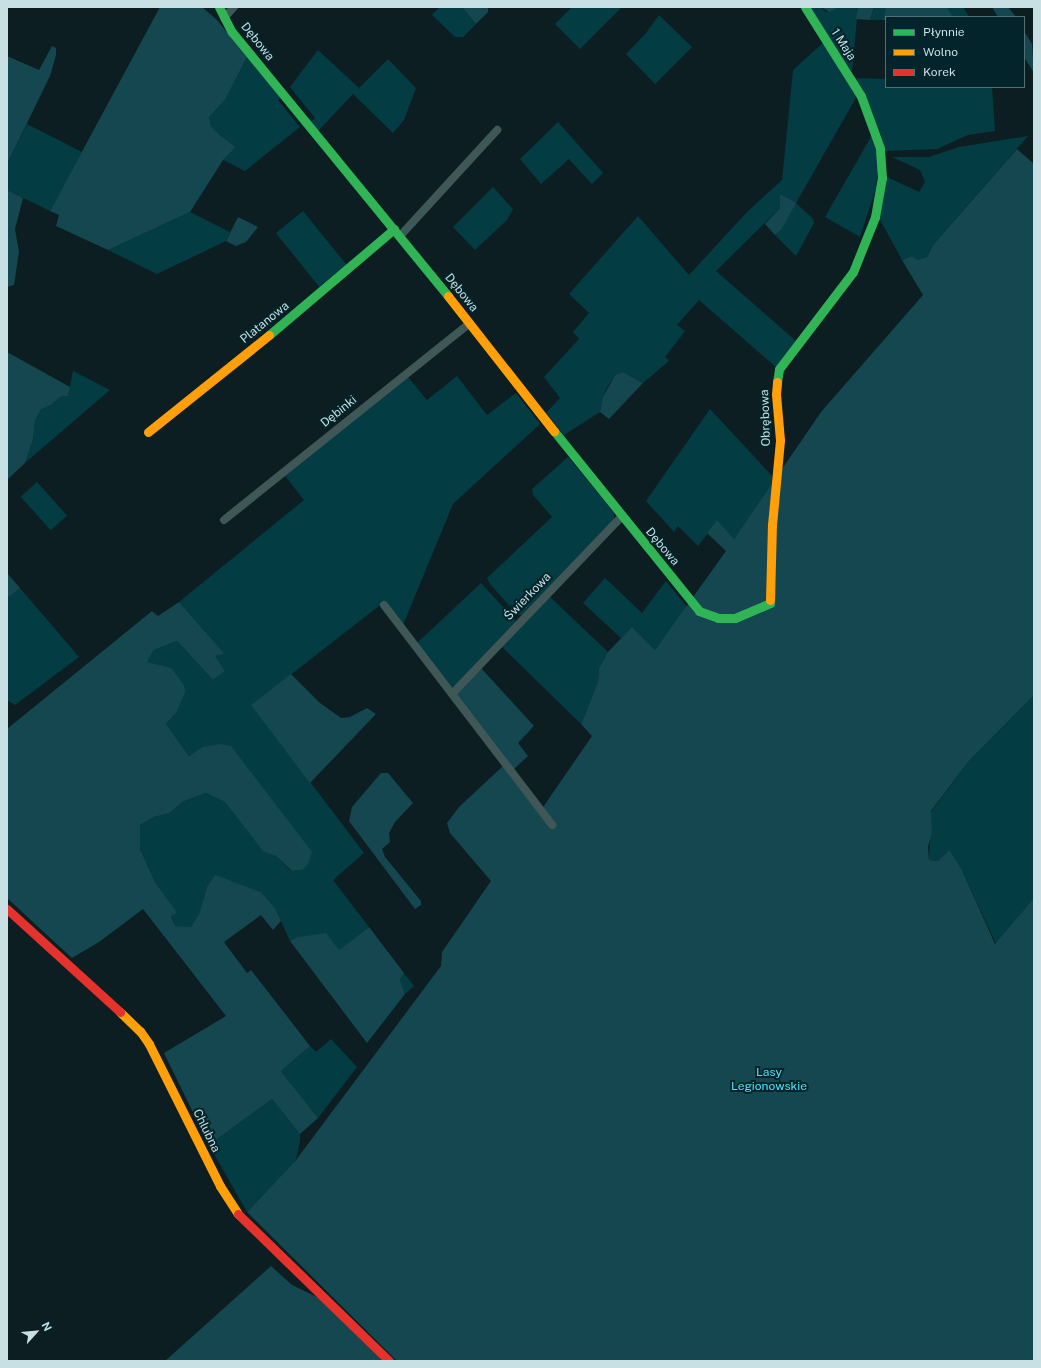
<!DOCTYPE html>
<meta charset="utf-8">
<style>
body{margin:0}
#map{position:relative;width:1041px;height:1368px;overflow:hidden;background:#0c1e21;font-family:"Public Sans",sans-serif}
div>[style]{position:absolute}
.green>*{inset:0;background:#043c44;transform-origin:0 0}
.forest>*{inset:0;background:#14474f}
.street>*{height:8px;margin:-4px;padding:0 4px;transform-origin:4px;border-radius:4px;background:#3f5757}
.fast>*{height:9px;margin:-4.5px;padding:0 4.5px;transform-origin:4.5px;border-radius:4.5px;background:#30b455}
.slow>*{height:9px;margin:-4.5px;padding:0 4.5px;transform-origin:4.5px;border-radius:4.5px;background:#ff9f0a}
.jam>*{height:9px;margin:-4.5px;padding:0 4.5px;transform-origin:4.5px;border-radius:4.5px;background:#e5322d}
span{translate:-50% -50%;white-space:nowrap;text-align:center;line-height:1.15;-webkit-text-stroke:4px #03242a;paint-order:stroke}
.street-label{font-size:12px;color:#c8dfe3}
.park-label{font-size:12px;color:#52e5fd}
.frame{position:absolute;inset:0;border:8px solid #c8dfe3;pointer-events:none}
.legend{position:absolute;left:885px;top:16px;width:140px;height:72px;box-sizing:border-box;background:#03242a;border:1px solid #526f74;margin:0;padding:5px 7px;list-style:none;font-size:12px;color:#c8dfe3}
.legend li{display:flex;align-items:center;gap:8px;height:20px}
.legend b{width:20px;border:1px solid #526f74}
.north{position:absolute;left:16px;top:1312px;width:40px;height:40px;-webkit-text-stroke:3px #03242a;paint-order:stroke;rotate:63deg;font-size:11px;font-weight:700;line-height:16px;text-align:center;color:#c8dfe3}
.north::after{content:'';display:block;margin:auto;width:14px;height:18px;background:#c8dfe3;clip-path:polygon(50% 0,100% 100%,50% 72%,0 100%)}
</style>
<div id="map">
<div class="green">
<i style="clip-path:polygon(440px 7px,462px 7px,476px 24px,463px 37px,455px 37px,432px 15px)"></i>
<i style="clip-path:polygon(572px 7px,620px 7px,621px 8px,580px 49px,555px 24px)"></i>
<i style="clip-path:polygon(809px 7px,820px 7px,826px 12px,839px 7px,858px 7px,852px 72px)"></i>
<i style="clip-path:polygon(874px 7px,886px 7px,883px 20px,870px 20px)"></i>
<i style="clip-path:polygon(947px 7px,963px 7px,969px 17px,953px 17px)"></i>
<i style="clip-path:polygon(659px 15px,692px 47px,655px 84px,626px 54px,646px 33px)"></i>
<i style="clip-path:polygon(824px 42px,857px 96px,796px 203px,813px 219px,814px 223px,796px 256px,775px 235px,781px 230px,780px 208px,716px 271px,796px 341px,777px 368px,699px 300px,677px 325px,685px 331px,665px 357px,669px 361px,643px 383px,623px 372px,615px 375px,606px 389px,600px 412px,564px 435px,546px 413px,560px 398px,544px 377px,579px 339px,573px 332px,589px 313px,569px 294px,638px 216px,689px 275px,748px 211px,782px 180px,793px 70px)"></i>
<i style="clip-path:polygon(318px 50px,359px 88px,388px 59px,416px 88px,404px 120px,393px 133px,353px 94px,318px 131px,311px 122px,315px 118px,290px 87px)"></i>
<i style="clip-path:polygon(247px 57px,281px 97px,278px 100px,300px 127px,245px 171px,223px 160px,236px 147px,221px 136px,211px 126px,209px 117px,225px 100px)"></i>
<i style="clip-path:polygon(853px 78px,886px 79px,886px 87px,992px 87px,995px 131px,968px 135px,937px 149px,885px 151px)"></i>
<i style="clip-path:polygon(558px 122px,603px 173px,592px 184px,569px 159px,541px 184px,520px 159px)"></i>
<i style="clip-path:polygon(27px 124px,82px 152px,50px 211px,7px 190px,7px 164px)"></i>
<i style="clip-path:polygon(872px 135px,879px 162px,875px 191px,860px 237px,825px 217px)"></i>
<i style="clip-path:polygon(1028px 136px,933px 245px,927px 257px,918px 260px,912px 256px,902px 260px,877px 214px,887px 177px,919px 192px,925px 182px,920px 170px,892px 157px,929px 157px,959px 147px)"></i>
<i style="clip-path:polygon(493px 187px,513px 209px,507px 220px,475px 250px,453px 227px)"></i>
<i style="left:303px;top:211px;width:69px;height:35px;rotate:51deg"></i>
<i style="clip-path:polygon(190px 212px,230px 232px,226px 241px,157px 274px,108px 250px)"></i>
<i style="clip-path:polygon(73px 371px,110px 390px,25px 463px,33px 440px,35px 421px,41px 408px,51px 405px,60px 397px,68px 396px)"></i>
<i style="clip-path:polygon(407px 376px,427px 400px,457px 376px,487px 415px,516px 393px,540px 424px,453px 504px,403px 625px,384px 602px,252px 705px,364px 853px,333px 880px,369px 927px,339px 950px,312px 935px,290px 941px,275px 908px,261px 892px,229px 881px,207px 887px,199px 914px,191px 928px,175px 926px,171px 915px,176px 913px,155px 882px,140px 849px,140px 825px,154px 817px,170px 813px,182px 802px,206px 793px,225px 802px,263px 850px,276px 856px,291px 871px,302px 870px,202px 747px,189px 756px,166px 724px,176px 713px,147px 662px,154px 650px,177px 641px,213px 680px,225px 671px,214px 656px,225px 654px,179px 602px,304px 500px,285px 476px)"></i>
<i style="clip-path:polygon(710px 409px,772px 476px,773px 483px,734px 539px,717px 521px,698px 546px,678px 526px,674px 532px,646px 501px)"></i>
<i style="clip-path:polygon(568px 457px,614px 513px,614px 520px,522px 615px,518px 615px,490px 584px,487px 578px,552px 517px,533px 495px,532px 489px)"></i>
<i style="left:37px;top:482px;width:45px;height:22px;rotate:48deg"></i>
<i style="clip-path:polygon(605px 578px,642px 613px,666px 581px,687px 607px,655px 650px,632px 627px,622px 639px,583px 603px)"></i>
<i style="clip-path:polygon(481px 583px,516px 621px,454px 687px,451px 688px,417px 643px)"></i>
<i style="clip-path:polygon(20px 588px,79px 657px,15px 705px,7px 700px,7px 595px,9px 597px)"></i>
<i style="clip-path:polygon(550px 597px,608px 652px,599px 668px,598px 682px,581px 724px,502px 647px)"></i>
<i style="clip-path:polygon(1034px 695px,1034px 898px,996px 944px,962px 870px,948px 851px,938px 861px,929px 860px,931px 812px,968px 762px)"></i>
<i style="clip-path:polygon(404px 973px,414px 986px,405px 994px,400px 980px)"></i>
<i style="clip-path:polygon(331px 1039px,357px 1067px,318px 1118px,281px 1071px,310px 1046px,316px 1052px)"></i>
<i style="clip-path:polygon(272px 1099px,300px 1134px,300px 1141px,296px 1160px,247px 1212px,209px 1145px)"></i>
</div>
<div class="forest">
<i style="clip-path:polygon(160px 7px,202px 7px,217px 20px,247px 57px,225px 100px,209px 117px,211px 126px,221px 136px,236px 147px,223px 160px,190px 212px,108px 250px,56px 226px,59px 215px,50px 211px)"></i>
<i style="clip-path:polygon(462px 7px,488px 7px,488px 12px,476px 24px)"></i>
<i style="clip-path:polygon(820px 7px,839px 7px,830px 12px)"></i>
<i style="clip-path:polygon(858px 7px,874px 7px,870px 20px,856px 19px)"></i>
<i style="clip-path:polygon(886px 7px,947px 7px,953px 17px,886px 17px,886px 20px,883px 20px)"></i>
<i style="clip-path:polygon(992px 7px,1008px 7px,1016px 17px,998px 17px)"></i>
<i style="clip-path:polygon(1024px 31px,1032px 44px,1034px 73px,1024px 57px)"></i>
<i style="clip-path:polygon(52px 46px,56px 48px,56px 55px,50px 76px,7px 164px,7px 56px,39px 70px)"></i>
<i style="clip-path:polygon(1017px 149px,1034px 164px,1034px 695px,968px 762px,931px 811px,932px 832px,928px 847px,929px 860px,938px 861px,949px 850px,962px 870px,995px 944px,1034px 898px,1034px 1361px,397px 1361px,247px 1212px,296px 1160px,441px 966px,442px 952px,491px 881px,450px 833px,447px 823px,459px 807px,503px 766px,539px 813px,592px 736px,581px 724px,598px 682px,599px 668px,608px 652px,632px 627px,655px 650px,726px 551px,707px 533px,717px 520px,734px 539px,821px 412px,923px 295px,902px 260px,912px 256px,918px 260px,927px 257px,933px 245px)"></i>
<i style="clip-path:polygon(7px 190px,23px 198px,15px 229px,19px 252px,14px 285px,7px 287px)"></i>
<i style="clip-path:polygon(780px 194px,796px 203px,781px 230px,775px 235px,765px 224px,780px 208px)"></i>
<i style="clip-path:polygon(238px 217px,258px 227px,246px 242px,236px 246px,226px 241px)"></i>
<i style="clip-path:polygon(7px 352px,70px 387px,68px 396px,60px 397px,51px 405px,41px 409px,35px 421px,33px 440px,25px 463px,7px 480px)"></i>
<i style="clip-path:polygon(623px 372px,643px 383px,609px 419px,600px 412px,603px 397px,615px 375px)"></i>
<i style="clip-path:polygon(7px 573px,20px 588px,9px 597px,7px 595px)"></i>
<i style="clip-path:polygon(179px 602px,225px 654px,215px 656px,225px 671px,213px 680px,177px 641px,154px 650px,147px 662px,171px 668px,184px 685px,185px 692px,176px 713px,166px 724px,189px 756px,202px 747px,221px 744px,231px 746px,312px 852px,308px 864px,302px 870px,292px 871px,276px 856px,263px 851px,225px 802px,206px 793px,182px 802px,170px 813px,154px 817px,140px 825px,140px 849px,155px 882px,177px 913px,171px 916px,175px 926px,191px 927px,199px 914px,207px 887px,215px 875px,261px 892px,275px 908px,281px 921px,273px 930px,261px 915px,224px 942px,247px 973px,251px 970px,310px 1046px,281px 1071px,318px 1118px,300px 1134px,272px 1099px,209px 1145px,164px 1053px,226px 1016px,143px 909px,99px 942px,72px 958px,7px 898px,7px 729px,152px 611px,158px 616px)"></i>
<i style="clip-path:polygon(481px 668px,534px 726px,518px 743px,528px 756px,513px 770px,457px 696px,457px 692px)"></i>
<i style="clip-path:polygon(291px 674px,320px 703px,341px 718px,350px 717px,367px 708px,376px 714px,310px 783px,251px 705px)"></i>
<i style="clip-path:polygon(381px 773px,388px 773px,413px 803px,395px 822px,389px 833px,390px 842px,382px 849px,385px 857px,421px 901px,421px 905px,415px 909px,349px 821px,352px 807px)"></i>
<i style="clip-path:polygon(369px 927px,404px 973px,400px 980px,405px 994px,367px 1043px,290px 941px,298px 937px,326px 933px,339px 950px)"></i>
<i style="clip-path:polygon(271px 1266px,292px 1285px,319px 1298px,383px 1361px,165px 1361px)"></i>
</div>
<div class="street">
<i style="left:224px;top:18px;width:15px;rotate:-48deg"></i>
<i style="left:400px;top:236px;width:144px;rotate:-47.5deg"></i>
<i style="left:224px;top:520px;width:315px;rotate:-38.7deg"></i>
<i style="left:384px;top:605px;width:277px;rotate:52.6deg"></i>
<i style="left:452px;top:694px;width:245px;rotate:-46.3deg"></i>
</div>
<div class="fast">
<i style="left:219px;top:7px;width:28px;rotate:63deg"></i>
<i style="left:232px;top:32px;width:341px;rotate:50.7deg"></i>
<i style="left:269px;top:335px;width:164px;rotate:-40.3deg"></i>
<i style="left:777px;top:382px;width:13px;rotate:-81deg"></i>
<i style="left:779px;top:369px;width:122px;rotate:-52.7deg"></i>
<i style="left:853px;top:272px;width:59px;rotate:-68.2deg"></i>
<i style="left:875px;top:217px;width:40px;rotate:-80deg"></i>
<i style="left:882px;top:178px;width:30px;rotate:-94deg"></i>
<i style="left:880px;top:148px;width:55px;rotate:-110.1deg"></i>
<i style="left:861px;top:96px;width:105px;rotate:-122.2deg"></i>
<i style="left:554px;top:431px;width:231px;rotate:51.1deg"></i>
<i style="left:699px;top:611px;width:20px;rotate:20deg"></i>
<i style="left:718px;top:618px;width:17px"></i>
<i style="left:735px;top:618px;width:38px;rotate:-23deg"></i>
<i style="left:770px;top:603px;width:3px;rotate:-90deg"></i>
</div>
<div class="slow">
<i style="left:448px;top:296px;width:172px;rotate:51.9deg"></i>
<i style="left:148px;top:432px;width:155px;rotate:-38.7deg"></i>
<i style="left:770px;top:600px;width:75px;rotate:-88.5deg"></i>
<i style="left:772px;top:525px;width:85px;rotate:-84.6deg"></i>
<i style="left:780px;top:440px;width:46px;rotate:-95deg"></i>
<i style="left:776px;top:394px;width:12px;rotate:-85deg"></i>
<i style="left:120px;top:1012px;width:28px;rotate:44deg"></i>
<i style="left:140px;top:1031px;width:16px;rotate:55deg"></i>
<i style="left:149px;top:1044px;width:159px;rotate:63.4deg"></i>
<i style="left:220px;top:1186px;width:33px;rotate:57deg"></i>
</div>
<div class="jam">
<i style="left:7px;top:909px;width:153px;rotate:42.3deg"></i>
<i style="left:238px;top:1214px;width:211px;rotate:44.2deg"></i>
</div>
<div class="street-label">
<span style="left:257px;top:42px;rotate:51deg">Dębowa</span>
<span style="left:843px;top:45px;rotate:57deg">1 Maja</span>
<span style="left:461px;top:293px;rotate:51deg">Dębowa</span>
<span style="left:265px;top:323px;rotate:-39deg">Platanowa</span>
<span style="left:339px;top:412px;rotate:-39deg">Dębinki</span>
<span style="left:766px;top:418px;rotate:-92deg">Obrębowa</span>
<span style="left:662px;top:547px;rotate:50deg">Dębowa</span>
<span style="left:528px;top:597px;rotate:-46deg">Świerkowa</span>
<span style="left:206px;top:1131px;rotate:64deg">Chlubna</span>
</div>
<div class="park-label">
<span style="left:769px;top:1080px">Lasy<br>Legionowskie</span>
</div>
<div class="frame"></div>
<ul class="legend">
<li><b style="height:5px;background:#30b455"></b>Płynnie</li>
<li><b style="height:5px;background:#ff9f0a"></b>Wolno</li>
<li><b style="height:5px;background:#e5322d"></b>Korek</li>
</ul>
<div class="north">N</div>
</div>
